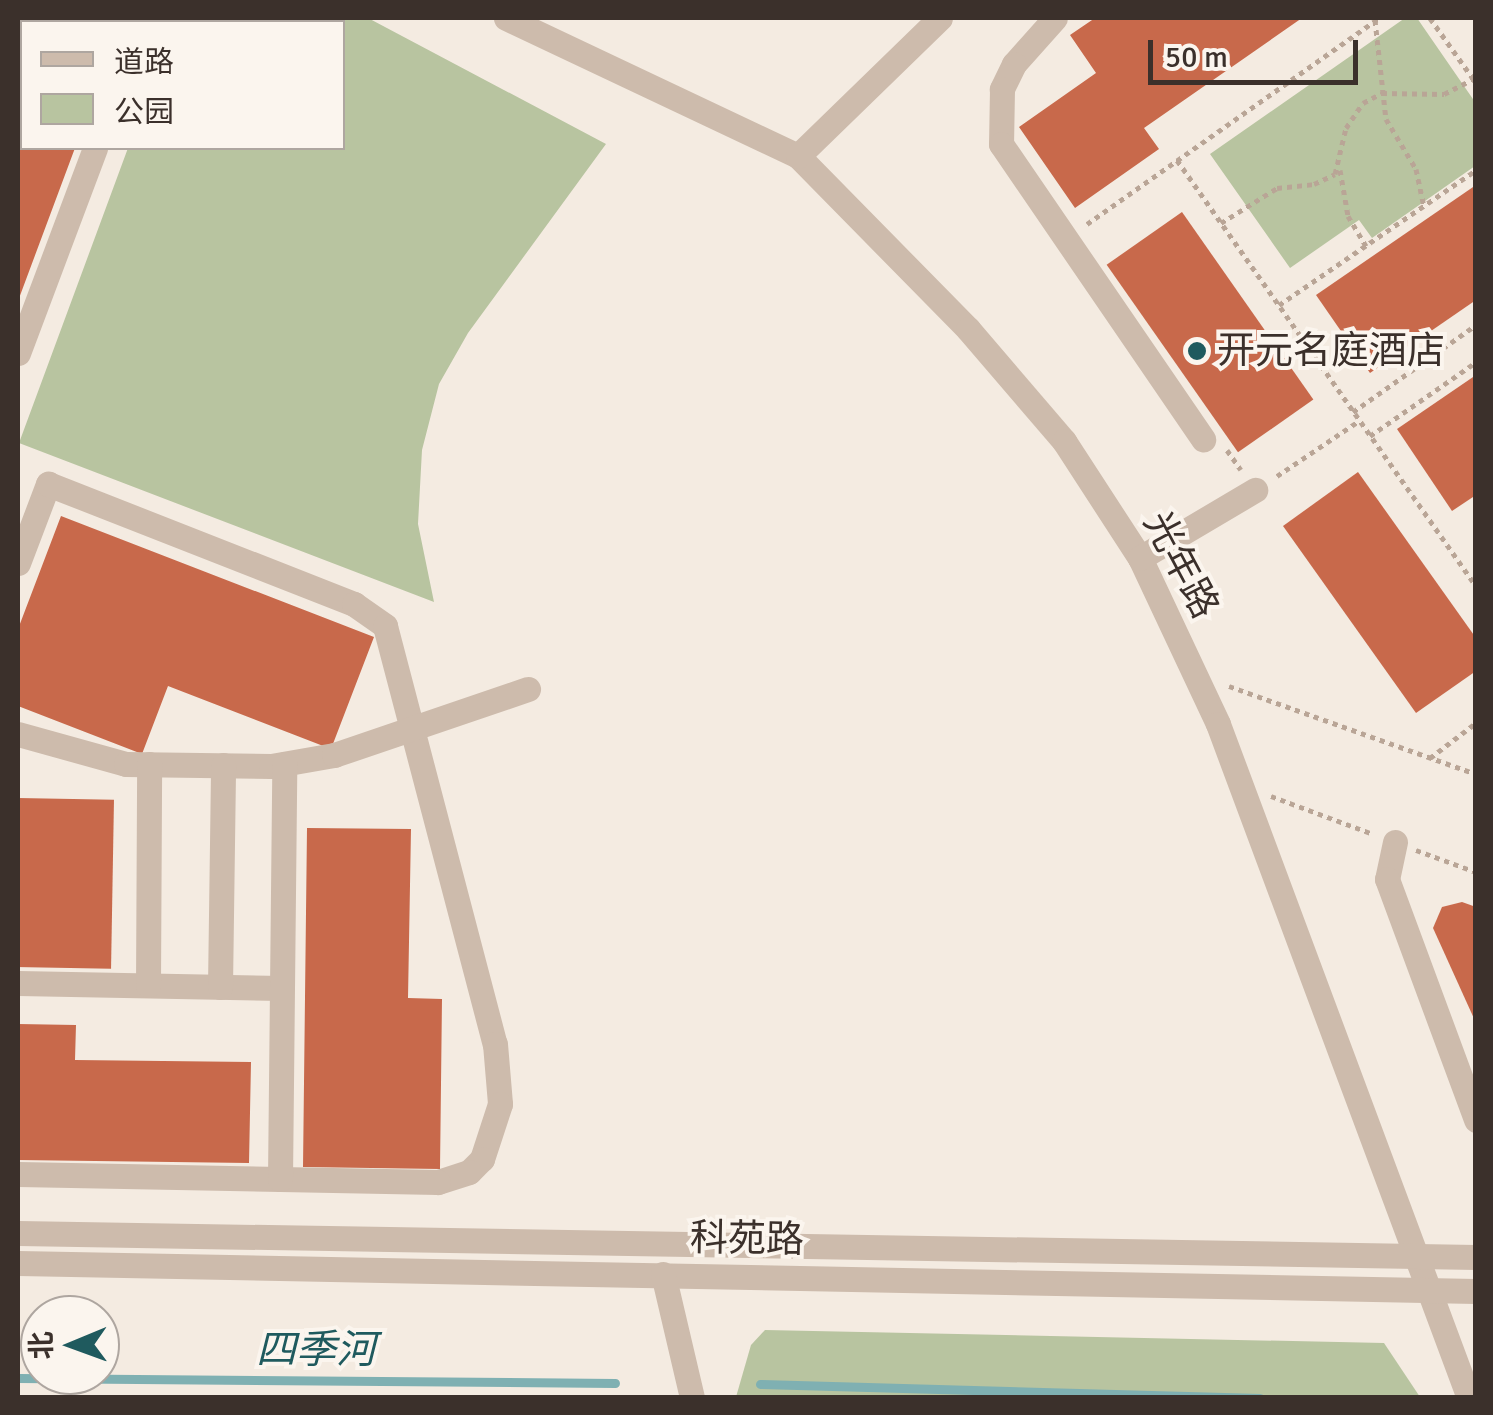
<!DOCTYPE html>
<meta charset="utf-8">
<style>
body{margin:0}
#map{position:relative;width:1493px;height:1415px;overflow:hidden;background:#f4ebe1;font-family:Signika,"Noto Sans SC",sans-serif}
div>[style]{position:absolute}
.green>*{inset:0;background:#b8c4a0}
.stream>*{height:9px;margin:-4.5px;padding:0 4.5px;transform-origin:4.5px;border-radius:4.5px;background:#7fb0b2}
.building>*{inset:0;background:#c8694b;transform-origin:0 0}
.path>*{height:5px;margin-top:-2.5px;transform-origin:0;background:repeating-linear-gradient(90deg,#b9a596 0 5px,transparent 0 10px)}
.minor>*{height:25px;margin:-12.5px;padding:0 12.5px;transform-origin:12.5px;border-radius:12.5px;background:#cdbbac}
.dots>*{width:28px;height:28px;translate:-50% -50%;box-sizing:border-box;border:5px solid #fbf5ee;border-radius:50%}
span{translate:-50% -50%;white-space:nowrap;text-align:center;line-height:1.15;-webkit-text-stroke:8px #fbf5ee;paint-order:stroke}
.poi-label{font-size:38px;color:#3b302b}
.left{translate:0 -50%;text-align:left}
.street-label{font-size:38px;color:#3b302b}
.water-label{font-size:40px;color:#1f5a5e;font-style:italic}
.frame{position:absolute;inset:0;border:20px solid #3b302b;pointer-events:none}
.legend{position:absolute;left:20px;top:20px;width:325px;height:130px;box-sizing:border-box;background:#fbf5ee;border:2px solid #aea6a0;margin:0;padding:12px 18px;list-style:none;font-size:30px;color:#3b302b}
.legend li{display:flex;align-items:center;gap:20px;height:50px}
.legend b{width:50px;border:2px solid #aea6a0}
.north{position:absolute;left:20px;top:1295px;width:100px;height:100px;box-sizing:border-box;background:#fbf5ee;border:2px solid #aea6a0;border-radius:50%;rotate:269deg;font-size:28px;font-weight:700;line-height:40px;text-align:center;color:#3b302b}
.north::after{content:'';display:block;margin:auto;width:35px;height:45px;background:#1f5a5e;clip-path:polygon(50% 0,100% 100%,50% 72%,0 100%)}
.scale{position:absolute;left:1148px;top:40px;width:210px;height:45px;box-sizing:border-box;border:5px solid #3b302b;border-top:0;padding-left:12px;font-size:30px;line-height:35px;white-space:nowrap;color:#3b302b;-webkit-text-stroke:8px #fbf5ee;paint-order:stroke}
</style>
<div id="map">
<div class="green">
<i style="clip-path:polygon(175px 18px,368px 18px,606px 144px,468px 333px,439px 384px,422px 450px,418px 524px,434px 602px,19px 443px,128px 148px,342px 148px,342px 22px,173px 22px)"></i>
<i style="clip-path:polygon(1405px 18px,1417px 18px,1475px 102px,1475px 166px,1372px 238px,1359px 220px,1290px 268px,1210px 154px)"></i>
<i style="clip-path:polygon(765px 1330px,1384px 1343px,1420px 1397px,736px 1397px,751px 1345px)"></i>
</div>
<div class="stream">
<i style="left:18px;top:1378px;width:597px;rotate:0.48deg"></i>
<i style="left:760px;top:1384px;width:500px;rotate:1.6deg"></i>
</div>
<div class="building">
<i style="clip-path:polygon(18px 18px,123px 18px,22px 22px,22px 148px,75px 148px,18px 301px)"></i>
<i style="clip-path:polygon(1095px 18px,1302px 18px,1144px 128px,1159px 149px,1075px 208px,1019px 127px,1096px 73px,1070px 35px)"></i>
<i style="clip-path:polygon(1476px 185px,1476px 300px,1370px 373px,1316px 295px)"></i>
<i style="left:1182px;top:212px;width:229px;height:92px;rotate:55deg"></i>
<i style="clip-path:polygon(1476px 375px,1476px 495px,1452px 511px,1397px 429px)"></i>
<i style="clip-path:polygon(1358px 472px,1476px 638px,1476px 671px,1416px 713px,1283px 526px)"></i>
<i style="clip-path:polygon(61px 516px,374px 637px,331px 749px,168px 686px,142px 754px,18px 706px,18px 629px)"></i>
<i style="left:18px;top:798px;width:96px;height:169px;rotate:1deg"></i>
<i style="clip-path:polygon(307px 828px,411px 829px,408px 998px,442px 999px,440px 1169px,303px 1167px)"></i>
<i style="clip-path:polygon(1462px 902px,1476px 907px,1476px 1023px,1433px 928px,1442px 907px)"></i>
<i style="clip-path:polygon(18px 1024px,76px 1025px,75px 1060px,251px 1062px,249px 1163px,18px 1160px)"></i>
</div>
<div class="path">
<i style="left:1430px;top:18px;width:76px;rotate:54.6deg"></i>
<i style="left:1375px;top:20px;width:100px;rotate:83.7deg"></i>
<i style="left:1386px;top:119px;width:58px;rotate:59deg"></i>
<i style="left:1416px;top:169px;width:38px;rotate:78deg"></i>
<i style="left:1177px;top:160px;width:520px;rotate:54.94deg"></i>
<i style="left:1340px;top:170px;width:47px;rotate:80.1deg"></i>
<i style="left:1348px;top:216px;width:35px;rotate:59deg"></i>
<i style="left:1221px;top:223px;width:66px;rotate:-32deg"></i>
<i style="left:1277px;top:188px;width:37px;rotate:-6deg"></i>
<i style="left:1314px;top:184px;width:23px;rotate:-25deg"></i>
<i style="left:1335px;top:174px;width:47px;rotate:-76.6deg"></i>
<i style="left:1346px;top:128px;width:30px;rotate:-56deg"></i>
<i style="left:1363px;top:103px;width:21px;rotate:-28deg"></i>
<i style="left:1382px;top:93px;width:62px;rotate:0.9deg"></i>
<i style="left:1444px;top:94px;width:34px;rotate:-27deg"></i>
<i style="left:1087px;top:224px;width:357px;rotate:-35.2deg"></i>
<i style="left:1279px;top:305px;width:239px;rotate:-34.4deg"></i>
<i style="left:1353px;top:412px;width:151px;rotate:-35.3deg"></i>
<i style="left:1370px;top:436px;width:129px;rotate:-34.9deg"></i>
<i style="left:1227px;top:450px;width:24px;rotate:55deg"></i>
<i style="left:1277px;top:476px;width:99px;rotate:-33.9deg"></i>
<i style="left:1229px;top:686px;width:262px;rotate:19.6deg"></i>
<i style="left:1430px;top:758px;width:58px;rotate:-37.3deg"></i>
<i style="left:1271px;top:796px;width:109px;rotate:20.4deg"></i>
<i style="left:1416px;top:850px;width:64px;rotate:20.1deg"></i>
</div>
<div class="minor">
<i style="left:506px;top:18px;width:323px;rotate:25.3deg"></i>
<i style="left:798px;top:156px;width:243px;rotate:45.5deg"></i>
<i style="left:968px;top:329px;width:148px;rotate:49.4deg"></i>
<i style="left:1064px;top:441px;width:140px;rotate:57deg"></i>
<i style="left:1140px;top:558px;width:183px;rotate:64.8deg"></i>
<i style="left:1218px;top:724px;width:719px;rotate:69.57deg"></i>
<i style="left:1055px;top:18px;width:62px;rotate:131.7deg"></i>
<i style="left:1014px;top:64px;width:28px;rotate:116deg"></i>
<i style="left:1002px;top:89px;width:55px;rotate:91deg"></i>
<i style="left:1001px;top:144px;width:358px;rotate:55.6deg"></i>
<i style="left:143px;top:22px;width:4px;rotate:-76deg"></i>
<i style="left:798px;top:156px;width:198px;rotate:-44.2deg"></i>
<i style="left:18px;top:353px;width:219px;rotate:-69.4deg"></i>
<i style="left:1140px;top:558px;width:134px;rotate:-30.6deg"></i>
<i style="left:18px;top:563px;width:85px;rotate:-69.2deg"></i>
<i style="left:48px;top:484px;width:329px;rotate:21.4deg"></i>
<i style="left:354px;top:604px;width:38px;rotate:35deg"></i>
<i style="left:385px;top:626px;width:432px;rotate:75.3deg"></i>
<i style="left:495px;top:1044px;width:60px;rotate:85.2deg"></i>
<i style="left:500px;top:1104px;width:58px;rotate:108.1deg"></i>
<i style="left:482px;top:1159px;width:18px;rotate:135deg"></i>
<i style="left:469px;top:1172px;width:33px;rotate:162deg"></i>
<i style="left:438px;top:1182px;width:420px;rotate:-178.9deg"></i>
<i style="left:18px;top:734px;width:112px;rotate:15.5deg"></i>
<i style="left:126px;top:764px;width:145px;rotate:0.8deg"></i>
<i style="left:271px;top:766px;width:64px;rotate:-9.9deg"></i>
<i style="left:334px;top:755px;width:205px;rotate:-18.8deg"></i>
<i style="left:1395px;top:842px;width:38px;rotate:102deg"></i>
<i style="left:1387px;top:879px;width:257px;rotate:69.7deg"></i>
<i style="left:18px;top:983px;width:263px;rotate:1.1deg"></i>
<i style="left:148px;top:985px;width:221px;rotate:-89.7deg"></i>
<i style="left:220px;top:987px;width:222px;rotate:-89.2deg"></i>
<i style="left:280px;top:1179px;width:415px;rotate:-89.4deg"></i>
<i style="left:18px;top:1233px;width:1458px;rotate:0.94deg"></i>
<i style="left:18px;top:1263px;width:1458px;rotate:1.1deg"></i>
<i style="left:663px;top:1274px;width:127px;rotate:76.8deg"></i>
</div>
<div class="dots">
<i style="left:1197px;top:351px;background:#1f5a5e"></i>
</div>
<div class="poi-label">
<span class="left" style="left:1217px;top:351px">开元名庭酒店</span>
</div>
<div class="street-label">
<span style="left:1181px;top:565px;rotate:62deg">光年路</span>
<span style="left:747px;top:1239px;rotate:1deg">科苑路</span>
</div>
<div class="water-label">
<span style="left:316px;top:1350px">四季河</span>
</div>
<div class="frame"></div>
<ul class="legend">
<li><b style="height:12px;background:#cdbbac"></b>道路</li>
<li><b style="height:28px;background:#b8c4a0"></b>公园</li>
</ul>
<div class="north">北</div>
<div class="scale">50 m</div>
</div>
